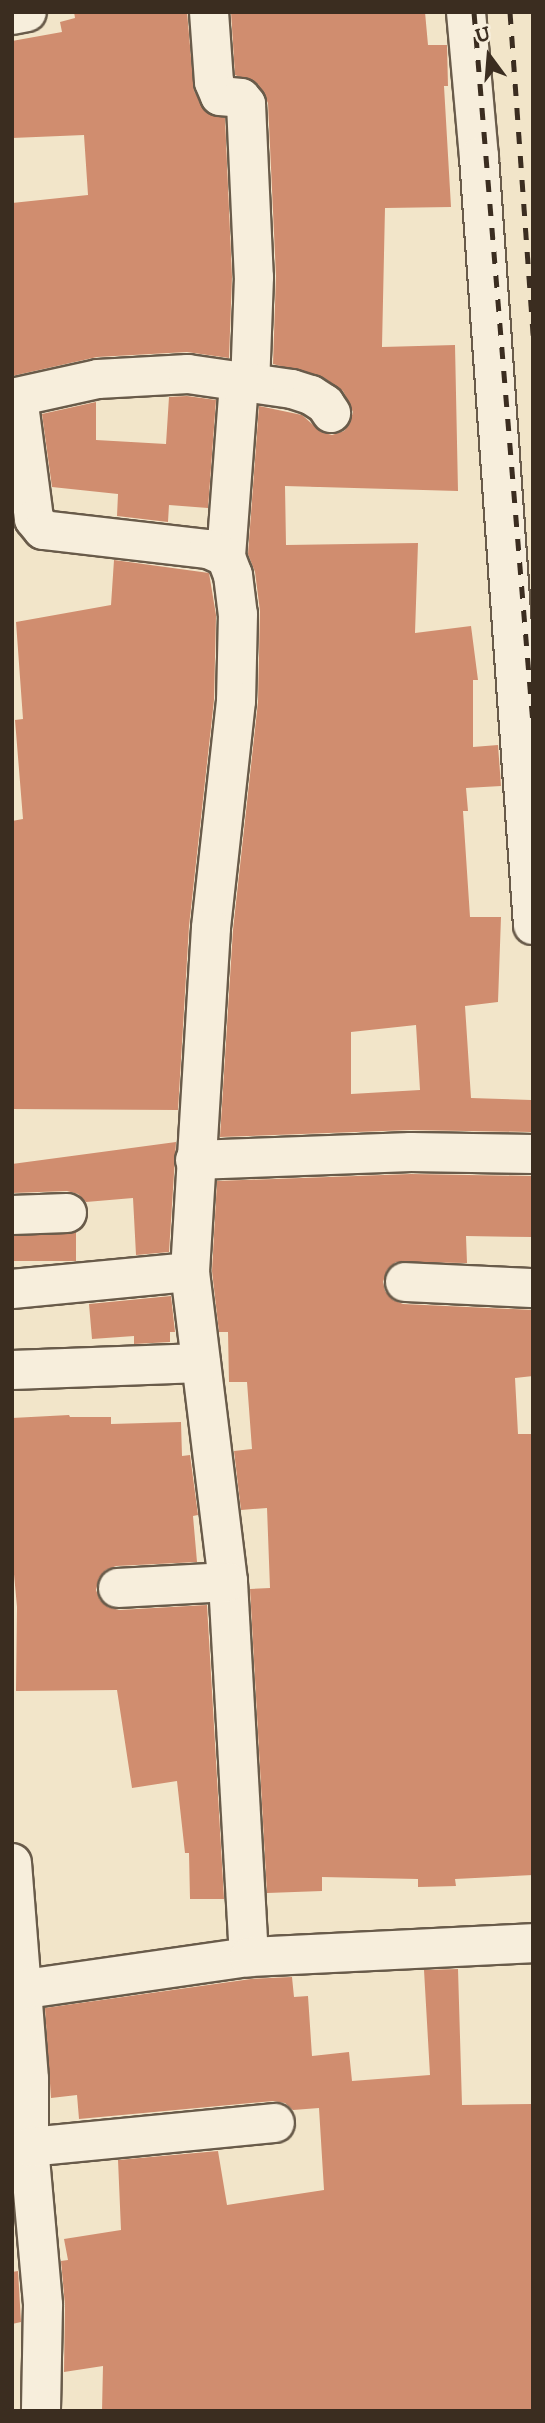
<!DOCTYPE html>
<style>
body{margin:0}
#map{position:relative;width:545px;height:2423px;overflow:hidden;background:#f2e5c9;font-family:"IM FELL DW Pica",serif}
div>[style]{position:absolute}
.building>*{inset:0;background:#d08d6f;transform-origin:0 0}
.roads{filter:drop-shadow(2px 0 #695b4a) drop-shadow(-2px 0 #695b4a) drop-shadow(0 2px #695b4a) drop-shadow(0 -2px #695b4a)}
.minor>*{height:38px;margin:-19px;padding:0 19px;transform-origin:19px;border-radius:19px;background:#f7eedc}
.rail>*{height:5px;margin-top:-2.5px;transform-origin:0;background:repeating-linear-gradient(90deg,#3b2d20 0 12px,transparent 0 24px)}
span{translate:-50% -50%;white-space:nowrap;text-align:center;line-height:1.15;-webkit-text-stroke:5px #f7eedc;paint-order:stroke}
.frame{position:absolute;inset:0;border:14px solid #3b2d20;pointer-events:none}
.north{position:absolute;left:454px;top:21px;width:70px;height:70px;-webkit-text-stroke:5px #f7eedc;paint-order:stroke;rotate:344deg;font-size:19px;font-weight:700;line-height:28px;text-align:center;color:#3b2d20}
.north::after{content:'';display:block;margin:auto;width:24px;height:32px;background:#3b2d20;clip-path:polygon(50% 0,100% 100%,50% 72%,0 100%)}
</style>
<div id="map">
<div class="building">
<i style="clip-path:polygon(74px 12px,187px 12px,194px 91px,207px 113px,225px 118px,232px 277px,229px 358px,187px 352px,97px 357px,12px 376px,12px 203px,88px 195px,84px 135px,12px 138px,12px 41px,62px 32px,60px 22px,75px 18px)"></i>
<i style="clip-path:polygon(evenodd,231px 12px,425px 12px,428px 45px,447px 45px,448px 86px,444px 86px,451px 207px,385px 208px,382px 347px,455px 345px,458px 491px,285px 486px,286px 545px,418px 543px,415px 633px,471px 626px,478px 680px,473px 680px,473px 747px,498px 745px,501px 786px,466px 788px,468px 811px,463px 811px,470px 917px,501px 917px,498px 1002px,465px 1006px,471px 1098px,531px 1100px,531px 1132px,410px 1130px,220px 1137px,233px 930px,258px 702px,260px 611px,255px 572px,248px 554px,259px 406px,302px 415px,321px 432px,332px 435px,344px 431px,350px 423px,353px 412px,343px 391px,323px 377px,273px 364px,276px 276px,268px 103px,258px 84px,235px 75px,231px 12px,416px 1025px,420px 1090px,351px 1094px,351px 1032px,416px 1025px)"></i>
<i style="clip-path:polygon(187px 396px,216px 400px,208px 508px,169px 505px,168px 522px,117px 516px,118px 494px,52px 487px,42px 414px,96px 402px,96px 440px,166px 444px,169px 397px)"></i>
<i style="clip-path:polygon(114px 560px,209px 573px,216px 615px,214px 700px,189px 926px,178px 1110px,12px 1109px,12px 821px,23px 819px,15px 720px,23px 719px,16px 622px,111px 605px)"></i>
<i style="clip-path:polygon(176px 1142px,169px 1252px,136px 1255px,133px 1198px,86px 1202px,78px 1194px,67px 1191px,12px 1193px,12px 1164px)"></i>
<i style="clip-path:polygon(411px 1174px,532px 1176px,533px 1237px,466px 1236px,467px 1263px,396px 1262px,387px 1270px,383px 1282px,385px 1291px,393px 1300px,403px 1304px,533px 1310px,533px 1376px,515px 1378px,518px 1434px,533px 1434px,533px 1875px,455px 1879px,456px 1886px,418px 1887px,418px 1879px,322px 1877px,322px 1891px,267px 1893px,250px 1589px,270px 1588px,267px 1508px,241px 1510px,234px 1451px,252px 1449px,247px 1382px,229px 1382px,228px 1332px,219px 1332px,212px 1271px,217px 1181px)"></i>
<i style="left:76px;top:1232px;width:29px;height:63px;rotate:90deg"></i>
<i style="clip-path:polygon(171px 1296px,175px 1332px,170px 1332px,170px 1342px,134px 1344px,134px 1336px,92px 1339px,89px 1304px)"></i>
<i style="clip-path:polygon(69px 1415px,70px 1417px,111px 1417px,111px 1424px,181px 1422px,182px 1456px,190px 1455px,198px 1515px,193px 1516px,197px 1562px,116px 1566px,106px 1570px,99px 1578px,96px 1590px,100px 1600px,108px 1607px,119px 1610px,207px 1605px,224px 1899px,190px 1899px,189px 1853px,185px 1853px,177px 1781px,132px 1788px,117px 1690px,16px 1691px,17px 1607px,12px 1552px,12px 1418px)"></i>
<i style="clip-path:polygon(458px 1969px,462px 2105px,533px 2104px,533px 2411px,102px 2411px,103px 2366px,64px 2372px,65px 2305px,61px 2261px,68px 2260px,64px 2239px,121px 2230px,118px 2160px,218px 2151px,227px 2205px,324px 2190px,319px 2108px,293px 2110px,285px 2103px,273px 2101px,79px 2119px,77px 2095px,51px 2098px,45px 2008px,251px 1979px,292px 1977px,294px 1997px,308px 1996px,312px 2056px,349px 2052px,352px 2081px,430px 2075px,424px 1970px)"></i>
<i style="clip-path:polygon(18px 2271px,21px 2322px,12px 2324px,12px 2272px)"></i>
</div>
<div class="roads">
<div class="minor">
<i style="left:209px;top:12px;width:70px;rotate:85.9deg"></i>
<i style="left:214px;top:82px;width:15px;rotate:67deg"></i>
<i style="left:220px;top:96px;width:21px;rotate:5deg"></i>
<i style="left:241px;top:98px;width:8px;rotate:50deg"></i>
<i style="left:246px;top:104px;width:173px;rotate:87.4deg"></i>
<i style="left:254px;top:277px;width:108px;rotate:92.1deg"></i>
<i style="left:466px;top:12px;width:146px;rotate:84.9deg"></i>
<i style="left:479px;top:157px;width:770px;rotate:85.98deg"></i>
<i style="left:12px;top:15px;width:15px;rotate:-11deg"></i>
<i style="left:239px;top:383px;width:174px;rotate:94.3deg"></i>
<i style="left:226px;top:557px;width:19px;rotate:69deg"></i>
<i style="left:233px;top:575px;width:39px;rotate:83deg"></i>
<i style="left:238px;top:614px;width:87px;rotate:91.3deg"></i>
<i style="left:236px;top:701px;width:228px;rotate:96.3deg"></i>
<i style="left:211px;top:928px;width:345px;rotate:93.5deg"></i>
<i style="left:190px;top:1272px;width:312px;rotate:83deg"></i>
<i style="left:228px;top:1582px;width:376px;rotate:86.8deg"></i>
<i style="left:18px;top:397px;width:123px;rotate:82.5deg"></i>
<i style="left:34px;top:519px;width:14px;rotate:51deg"></i>
<i style="left:43px;top:530px;width:166px;rotate:6.6deg"></i>
<i style="left:208px;top:549px;width:20px;rotate:24deg"></i>
<i style="left:12px;top:398px;width:88px;rotate:-12.5deg"></i>
<i style="left:98px;top:379px;width:90px;rotate:-3.2deg"></i>
<i style="left:188px;top:374px;width:105px;rotate:8.2deg"></i>
<i style="left:292px;top:389px;width:20px;rotate:18deg"></i>
<i style="left:311px;top:395px;width:17px;rotate:33deg"></i>
<i style="left:325px;top:404px;width:11px;rotate:56deg"></i>
<i style="left:195px;top:1160px;width:216px;rotate:-2.1deg"></i>
<i style="left:411px;top:1152px;width:122px;rotate:0.9deg"></i>
<i style="left:12px;top:1215px;width:55px;rotate:-2.1deg"></i>
<i style="left:405px;top:1282px;width:128px;rotate:2.7deg"></i>
<i style="left:12px;top:1289px;width:179px;rotate:-5.5deg"></i>
<i style="left:12px;top:1370px;width:189px;rotate:-2.1deg"></i>
<i style="left:118px;top:1588px;width:110px;rotate:-3.1deg"></i>
<i style="left:12px;top:1863px;width:217px;rotate:85.5deg"></i>
<i style="left:29px;top:2079px;width:68px;rotate:90deg"></i>
<i style="left:29px;top:2147px;width:159px;rotate:84.9deg"></i>
<i style="left:43px;top:2305px;width:106px;rotate:91.1deg"></i>
<i style="left:12px;top:1991px;width:239px;rotate:-8.2deg"></i>
<i style="left:249px;top:1957px;width:284px;rotate:-2.8deg"></i>
<i style="left:29px;top:2147px;width:247px;rotate:-5.6deg"></i>
</div>
</div>
<div class="rail">
<i style="left:474px;top:12px;width:714px;rotate:85.26deg"></i>
<i style="left:510px;top:12px;width:324px;rotate:85.9deg"></i>
</div>
<div class="frame"></div>
<div class="north">U</div>
</div>
